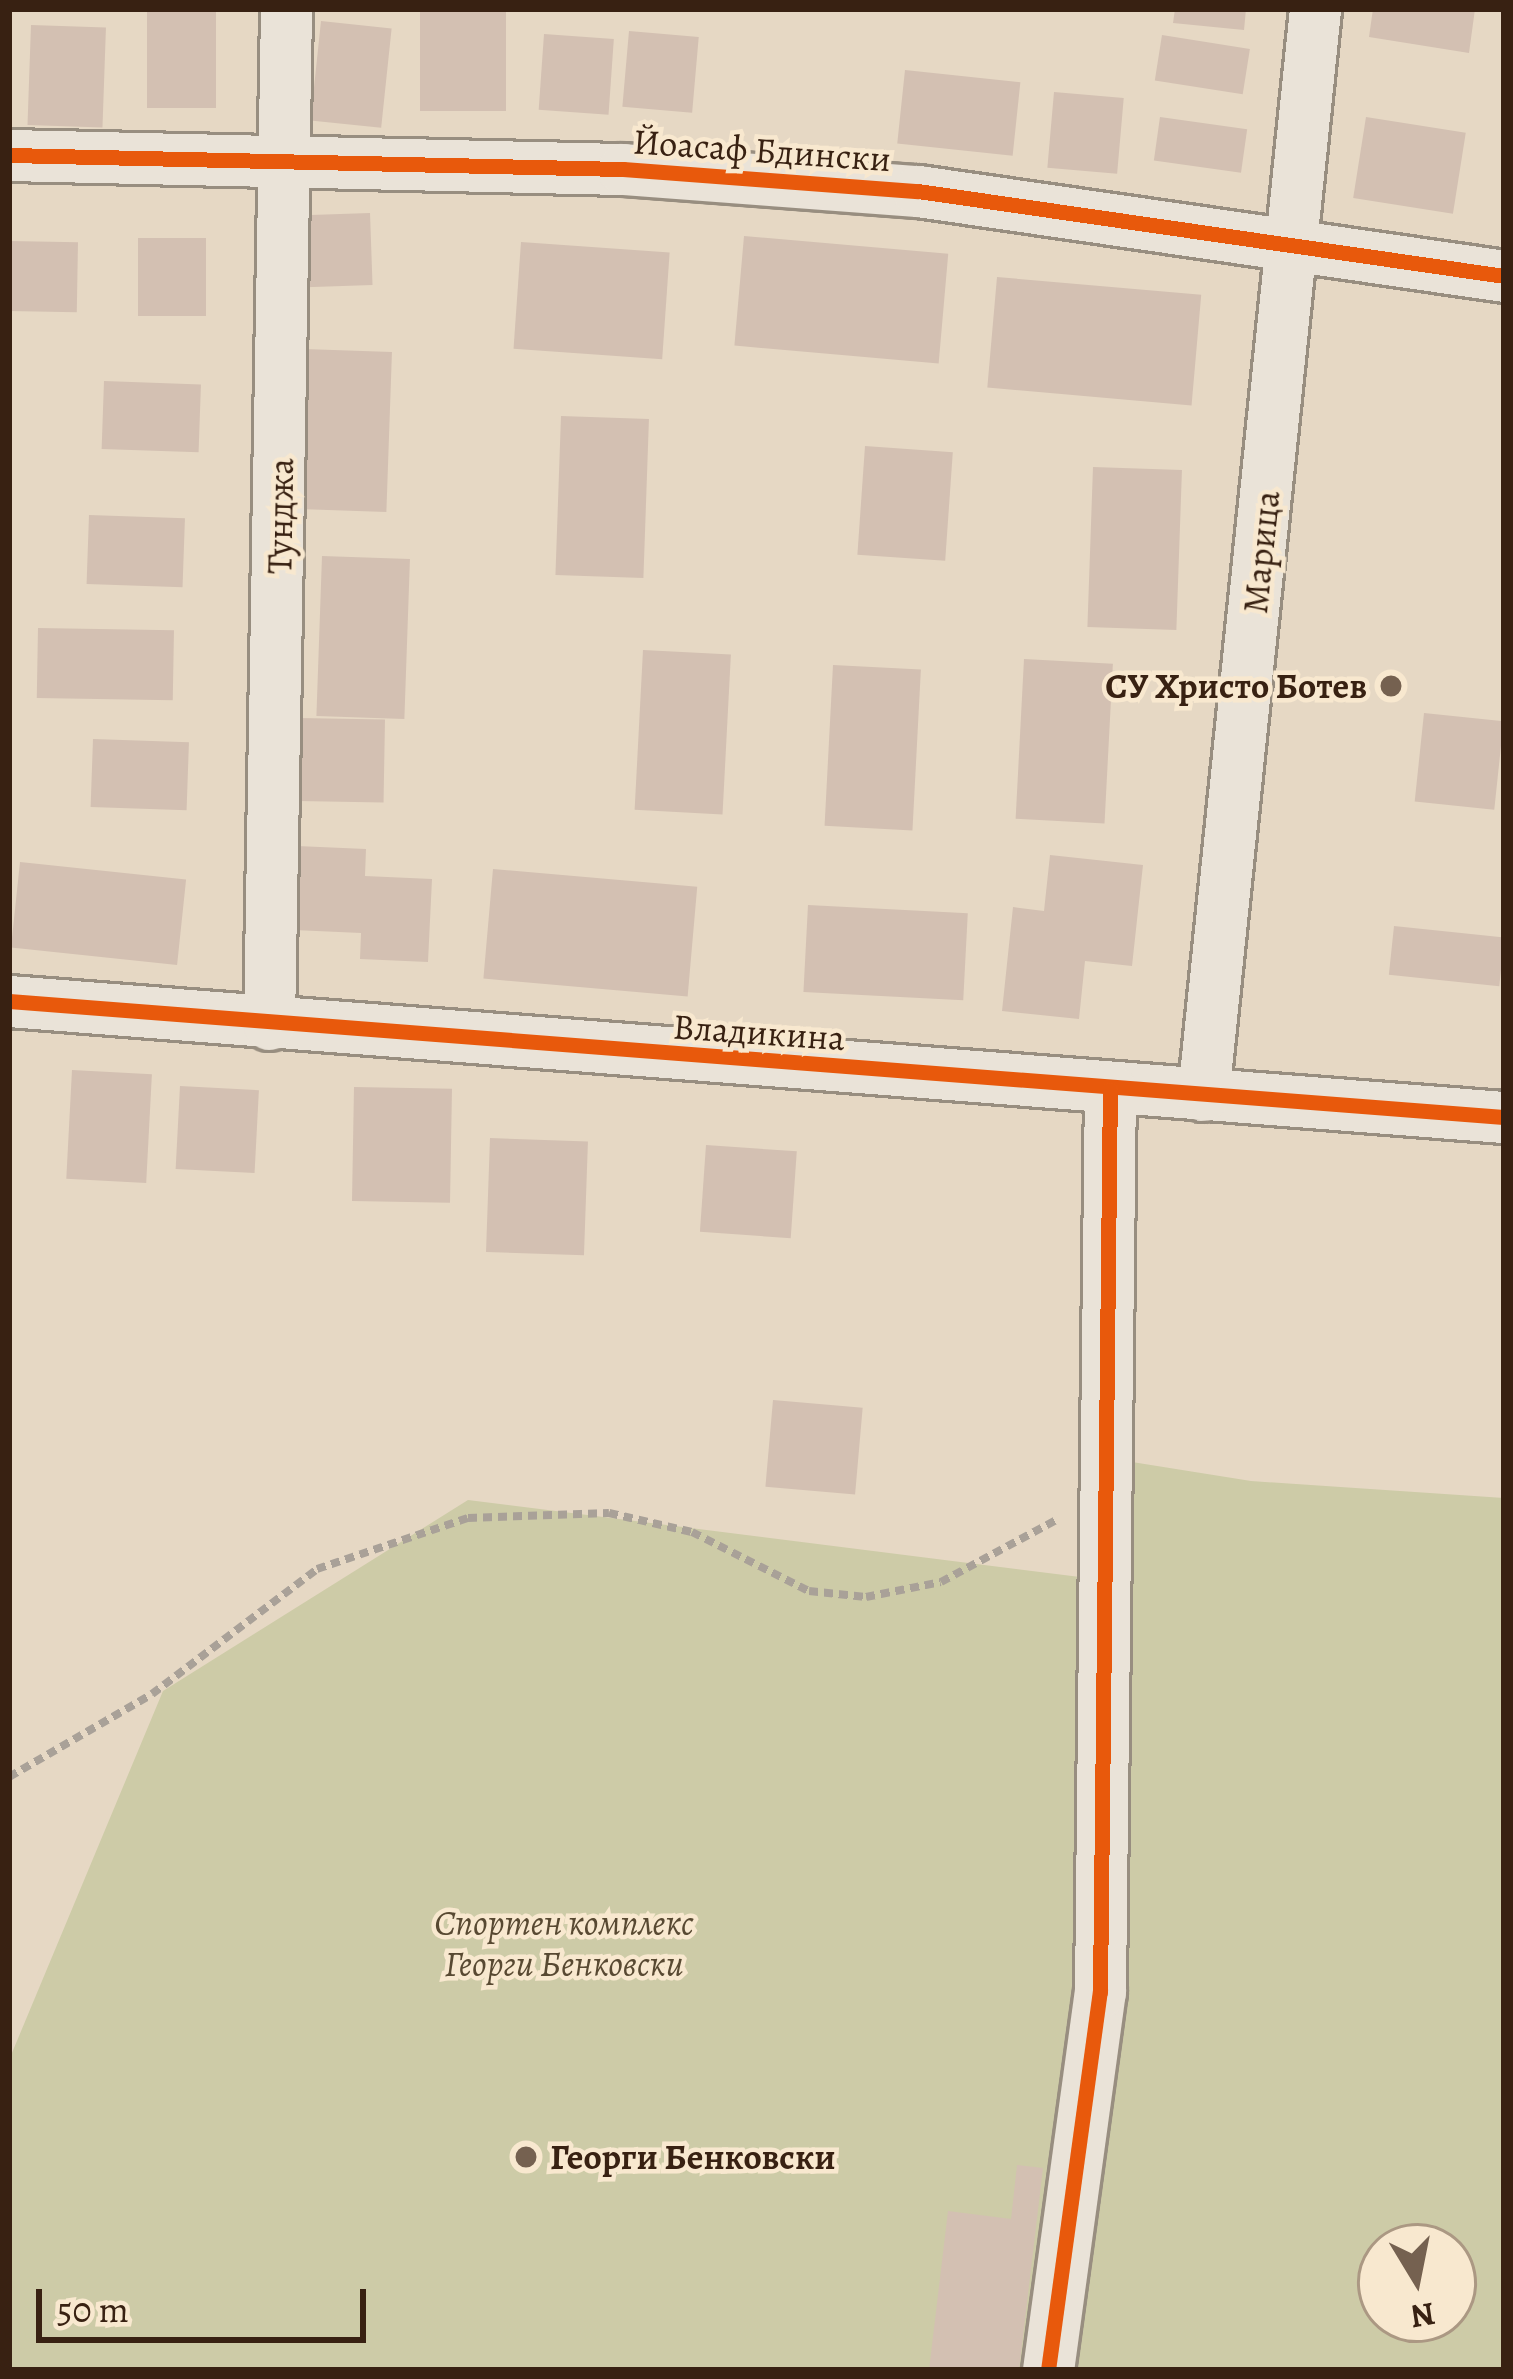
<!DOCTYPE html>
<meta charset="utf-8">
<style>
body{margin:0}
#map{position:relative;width:1513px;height:2379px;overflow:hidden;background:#e6d8c4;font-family:Alegreya,serif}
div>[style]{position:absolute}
.green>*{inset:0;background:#cdcba7}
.building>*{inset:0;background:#d3c0b2;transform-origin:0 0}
.path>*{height:8px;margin-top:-4px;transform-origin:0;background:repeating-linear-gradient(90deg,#a9a198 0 9px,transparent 0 15px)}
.roads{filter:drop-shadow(3px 0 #988e80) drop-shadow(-3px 0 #988e80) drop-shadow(0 3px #988e80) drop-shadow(0 -3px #988e80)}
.minor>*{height:51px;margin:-25.5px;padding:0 25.5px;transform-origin:25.5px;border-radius:25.5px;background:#eae3d8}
.cycleway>*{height:15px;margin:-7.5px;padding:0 7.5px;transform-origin:7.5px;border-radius:7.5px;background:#e8590c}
.dots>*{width:33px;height:33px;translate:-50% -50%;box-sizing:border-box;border:6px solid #f8e8cf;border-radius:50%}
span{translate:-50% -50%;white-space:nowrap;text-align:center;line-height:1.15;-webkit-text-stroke:9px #f8e8cf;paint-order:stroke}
.street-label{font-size:36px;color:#382112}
.poi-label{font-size:36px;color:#382112;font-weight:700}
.right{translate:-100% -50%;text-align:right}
.left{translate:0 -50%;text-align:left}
.park-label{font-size:36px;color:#584932;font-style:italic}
.frame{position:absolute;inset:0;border:12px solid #382112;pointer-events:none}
.north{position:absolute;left:1357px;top:2223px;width:120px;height:120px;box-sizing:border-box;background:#f8e8cf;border:3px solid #ab9883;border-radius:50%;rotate:170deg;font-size:33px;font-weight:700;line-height:48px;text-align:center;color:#382112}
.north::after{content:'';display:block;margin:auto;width:42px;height:54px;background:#756150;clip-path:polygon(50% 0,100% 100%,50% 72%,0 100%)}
.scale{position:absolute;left:36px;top:2289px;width:330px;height:54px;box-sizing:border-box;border:6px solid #382112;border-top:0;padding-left:15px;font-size:36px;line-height:42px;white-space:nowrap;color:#382112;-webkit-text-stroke:9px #f8e8cf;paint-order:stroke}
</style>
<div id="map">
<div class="green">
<i style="clip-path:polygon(evenodd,1107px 1458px,1251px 1481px,1504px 1498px,1504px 2370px,9px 2370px,9px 2060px,163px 1691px,468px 1500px,1104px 1580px,1107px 1458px,1381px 2247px,1453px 2247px,1453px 2319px,1381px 2319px,1381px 2247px)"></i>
</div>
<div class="building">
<i style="left:147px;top:9px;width:69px;height:99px"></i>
<i style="left:420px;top:9px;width:86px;height:102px"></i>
<i style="clip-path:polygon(1175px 9px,1246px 9px,1244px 30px,1173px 23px)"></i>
<i style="clip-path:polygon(1373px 9px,1475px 9px,1469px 53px,1369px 37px)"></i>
<i style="left:321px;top:21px;width:71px;height:100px;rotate:6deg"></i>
<i style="left:31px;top:25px;width:75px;height:100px;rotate:2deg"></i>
<i style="left:629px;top:31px;width:70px;height:76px;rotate:5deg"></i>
<i style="left:544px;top:34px;width:70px;height:76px;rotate:4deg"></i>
<i style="left:1162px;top:35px;width:89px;height:46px;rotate:9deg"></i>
<i style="left:905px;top:70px;width:116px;height:74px;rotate:6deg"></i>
<i style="left:1054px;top:92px;width:70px;height:76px;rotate:5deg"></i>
<i style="left:1160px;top:117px;width:88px;height:44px;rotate:8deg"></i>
<i style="left:1366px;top:117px;width:101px;height:82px;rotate:9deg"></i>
<i style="left:370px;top:213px;width:72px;height:67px;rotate:88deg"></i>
<i style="left:744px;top:236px;width:205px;height:110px;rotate:5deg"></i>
<i style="left:138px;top:238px;width:68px;height:78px"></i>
<i style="left:9px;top:241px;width:69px;height:70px;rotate:1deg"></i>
<i style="left:521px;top:242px;width:149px;height:107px;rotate:4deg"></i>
<i style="left:997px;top:277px;width:205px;height:111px;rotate:5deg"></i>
<i style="left:304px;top:349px;width:88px;height:160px;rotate:2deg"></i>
<i style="left:104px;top:381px;width:97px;height:68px;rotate:2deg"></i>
<i style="left:561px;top:416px;width:88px;height:159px;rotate:2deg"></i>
<i style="left:865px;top:446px;width:88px;height:109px;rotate:4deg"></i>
<i style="left:1093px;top:467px;width:89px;height:160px;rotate:2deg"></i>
<i style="left:89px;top:515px;width:96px;height:69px;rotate:2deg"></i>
<i style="left:322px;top:556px;width:88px;height:160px;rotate:2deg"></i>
<i style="left:38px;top:628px;width:136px;height:70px;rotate:1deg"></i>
<i style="left:643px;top:650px;width:88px;height:160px;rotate:3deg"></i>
<i style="left:1024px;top:659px;width:89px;height:160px;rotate:3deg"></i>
<i style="left:833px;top:665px;width:88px;height:161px;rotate:3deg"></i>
<i style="left:1424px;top:713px;width:80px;height:89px;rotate:6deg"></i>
<i style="left:299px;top:718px;width:86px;height:83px;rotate:1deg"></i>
<i style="left:93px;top:739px;width:96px;height:68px;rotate:2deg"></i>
<i style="clip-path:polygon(297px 846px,366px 849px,365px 876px,432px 879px,428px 962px,360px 959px,361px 933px,294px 930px)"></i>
<i style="clip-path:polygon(1050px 855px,1143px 865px,1132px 966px,1085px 961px,1079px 1019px,1002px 1011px,1013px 907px,1044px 911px)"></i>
<i style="left:20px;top:862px;width:167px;height:86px;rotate:6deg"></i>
<i style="left:493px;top:869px;width:205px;height:110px;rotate:5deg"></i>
<i style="left:808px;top:905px;width:160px;height:87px;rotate:3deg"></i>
<i style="left:1394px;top:926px;width:111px;height:49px;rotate:6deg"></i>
<i style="left:72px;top:1070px;width:80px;height:109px;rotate:3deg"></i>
<i style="left:180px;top:1086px;width:79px;height:83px;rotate:3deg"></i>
<i style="left:354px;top:1087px;width:98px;height:114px;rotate:1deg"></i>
<i style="left:490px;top:1138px;width:98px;height:114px;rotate:2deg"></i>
<i style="left:706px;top:1145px;width:91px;height:87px;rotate:4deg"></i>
<i style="left:773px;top:1400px;width:90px;height:87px;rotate:5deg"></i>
<i style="clip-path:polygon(1017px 2165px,1043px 2168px,1019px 2370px,929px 2370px,948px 2211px,1011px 2219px)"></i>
</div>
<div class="path">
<i style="left:9px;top:1777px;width:165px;rotate:-30.1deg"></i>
<i style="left:152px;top:1694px;width:207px;rotate:-37.1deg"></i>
<i style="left:317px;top:1569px;width:159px;rotate:-18.7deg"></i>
<i style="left:468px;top:1518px;width:141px;rotate:-2deg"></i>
<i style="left:609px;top:1513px;width:85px;rotate:12.9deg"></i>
<i style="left:692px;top:1532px;width:131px;rotate:26.8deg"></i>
<i style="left:809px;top:1591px;width:57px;rotate:6deg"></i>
<i style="left:866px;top:1597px;width:76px;rotate:-11.3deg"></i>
<i style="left:941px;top:1582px;width:133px;rotate:-28.3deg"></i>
</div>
<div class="roads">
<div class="minor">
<i style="left:9px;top:155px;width:614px;rotate:1.31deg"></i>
<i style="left:623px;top:169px;width:296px;rotate:4.3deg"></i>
<i style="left:918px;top:191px;width:592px;rotate:8.25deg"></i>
<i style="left:9px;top:1001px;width:1499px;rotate:4.44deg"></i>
<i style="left:269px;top:1024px;width:1015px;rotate:-89.04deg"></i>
<i style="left:1203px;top:1095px;width:1092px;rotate:-84.11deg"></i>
<i style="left:1048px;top:2370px;width:382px;rotate:-82.2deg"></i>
<i style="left:1100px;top:1992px;width:903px;rotate:-89.37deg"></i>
</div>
</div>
<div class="cycleway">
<i style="left:9px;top:155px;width:614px;rotate:1.31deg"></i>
<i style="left:623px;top:169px;width:296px;rotate:4.3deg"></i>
<i style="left:918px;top:191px;width:592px;rotate:8.25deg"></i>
<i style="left:9px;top:1001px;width:1499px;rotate:4.44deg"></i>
<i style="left:1048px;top:2370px;width:382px;rotate:-82.2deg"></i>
<i style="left:1100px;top:1992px;width:903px;rotate:-89.37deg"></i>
</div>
<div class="dots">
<i style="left:1391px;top:686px;background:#756150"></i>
<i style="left:526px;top:2157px;background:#756150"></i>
</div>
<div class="street-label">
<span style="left:762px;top:150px;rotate:4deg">Йоасаф Бдински</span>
<span style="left:280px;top:516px;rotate:-89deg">Тунджа</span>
<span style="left:1261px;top:552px;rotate:-84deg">Марица</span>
<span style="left:759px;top:1032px;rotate:4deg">Владикина</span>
</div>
<div class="poi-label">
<span class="right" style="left:1367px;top:686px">СУ Христо Ботев</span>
<span class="left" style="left:550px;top:2157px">Георги Бенковски</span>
</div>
<div class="park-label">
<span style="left:564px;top:1943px">Спортен комплекс<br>Георги Бенковски</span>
</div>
<div class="frame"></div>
<div class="north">N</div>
<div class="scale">50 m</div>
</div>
